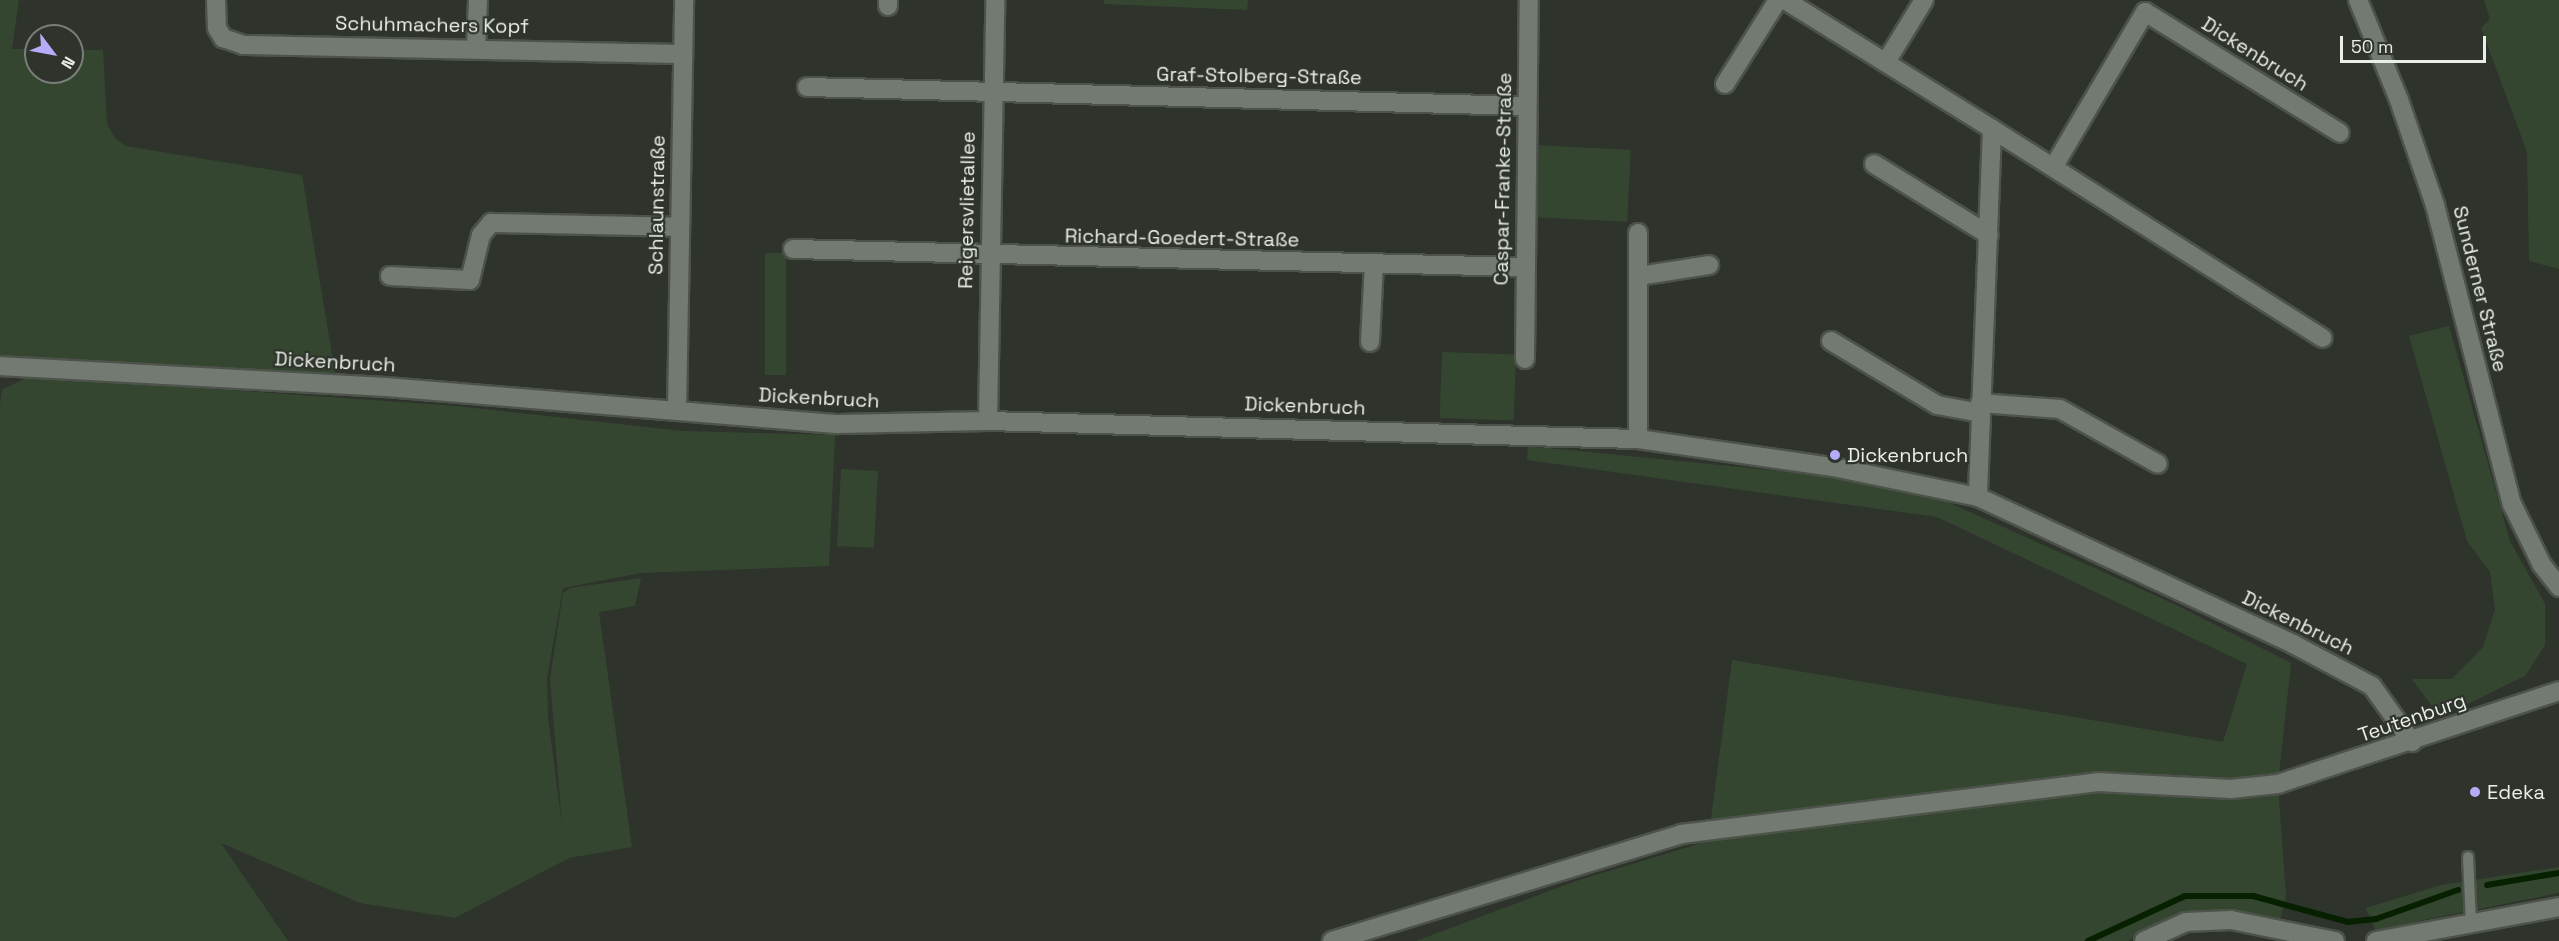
<!DOCTYPE html>
<meta charset="utf-8">
<style>
body{margin:0}
#map{position:relative;width:2559px;height:941px;overflow:hidden;background:#2e332c;font-family:"Space Grotesk",sans-serif}
div>[style]{position:absolute}
.green>*{inset:0;background:#354630;transform-origin:0 0}
.stream>*{height:6px;margin:-3px;padding:0 3px;transform-origin:3px;border-radius:3px;background:#062000}
.roads{filter:drop-shadow(2px 0 #4d524b) drop-shadow(-2px 0 #4d524b) drop-shadow(0 2px #4d524b) drop-shadow(0 -2px #4d524b)}
.lane>*{height:10px;margin:-5px;padding:0 5px;transform-origin:5px;border-radius:5px;background:#737a72}
.street>*{height:18px;margin:-9px;padding:0 9px;transform-origin:9px;border-radius:9px;background:#737a72}
.secondary>*{height:18px;margin:-9px;padding:0 9px;transform-origin:9px;border-radius:9px;background:#737a72}
.dots>*{width:16px;height:16px;translate:-50% -50%;box-sizing:border-box;border:3px solid #2e332c;border-radius:50%}
span{translate:-50% -50%;white-space:nowrap;text-align:center;line-height:1.15;-webkit-text-stroke:4.5px #2e332c;paint-order:stroke}
.street-label{font-size:20px;color:#eaeee9}
.poi-label{font-size:20px;color:#eaeee9}
.left{translate:0 -50%;text-align:left}
.north{position:absolute;left:24px;top:24px;width:60px;height:60px;box-sizing:border-box;background:#2e332c;border:2px solid #797e78;border-radius:50%;rotate:122deg;font-size:16px;font-weight:700;line-height:24px;text-align:center;color:#eaeee9}
.north::after{content:'';display:block;margin:auto;width:21px;height:27px;background:#b5acf8;clip-path:polygon(50% 0,100% 100%,50% 72%,0 100%)}
.scale{position:absolute;left:2340px;top:36px;width:146px;height:27px;box-sizing:border-box;border:3px solid #eaeee9;border-top:0;padding-left:8px;font-size:18px;line-height:21px;white-space:nowrap;color:#eaeee9;-webkit-text-stroke:4px #2e332c;paint-order:stroke}
</style>
<div id="map">
<div class="green">
<i style="clip-path:polygon(0 0,19px 0,12px 49px,36px 49px,36px 72px,72px 72px,72px 50px,103px 50px,107px 124px,115px 138px,126px 146px,302px 175px,337px 384px,0 356px)"></i>
<i style="clip-path:polygon(1104px 0,1248px 0,1247px 10px,1104px 4px)"></i>
<i style="clip-path:polygon(2484px 0,2559px 0,2559px 269px,2529px 261px,2527px 152px,2481px 28px,2490px 19px)"></i>
<i style="left:1536px;top:145px;width:95px;height:72px;rotate:3deg"></i>
<i style="left:765px;top:253px;width:21px;height:122px"></i>
<i style="clip-path:polygon(2449px 326px,2510px 541px,2545px 604px,2545px 645px,2525px 676px,2459px 708px,2434px 709px,2412px 679px,2452px 679px,2483px 647px,2495px 609px,2490px 572px,2467px 541px,2409px 336px)"></i>
<i style="left:1442px;top:352px;width:74px;height:66px;rotate:2deg"></i>
<i style="clip-path:polygon(32px 376px,457px 406px,682px 431px,835px 435px,829px 566px,641px 573px,563px 588px,547px 678px,548px 718px,562px 824px,550px 679px,563px 593px,570px 588px,641px 578px,635px 606px,599px 612px,632px 847px,569px 858px,455px 918px,360px 903px,221px 843px,288px 941px,0 941px,0 405px,2px 389px)"></i>
<i style="clip-path:polygon(1528px 446px,1831px 476px,1941px 499px,2172px 603px,2291px 663px,2278px 784px,2286px 896px,2280px 920px,2238px 911px,2204px 911px,2153px 926px,2128px 941px,1416px 941px,1576px 881px,1708px 841px,1732px 660px,2223px 742px,2247px 664px,1937px 517px,1527px 460px)"></i>
<i style="left:841px;top:469px;width:37px;height:77px;rotate:3deg"></i>
<i style="clip-path:polygon(2559px 867px,2559px 893px,2419px 921px,2377px 934px,2366px 908px,2441px 885px)"></i>
</div>
<div class="stream">
<i style="left:2487px;top:885px;width:73px;rotate:-9.5deg"></i>
<i style="left:2088px;top:941px;width:107px;rotate:-24.9deg"></i>
<i style="left:2185px;top:896px;width:68px"></i>
<i style="left:2253px;top:896px;width:98px;rotate:15.3deg"></i>
<i style="left:2348px;top:922px;width:28px;rotate:-6deg"></i>
<i style="left:2376px;top:919px;width:87px;rotate:-19.5deg"></i>
</div>
<div class="roads">
<div class="lane">
<i style="left:2468px;top:857px;width:65px;rotate:87.4deg"></i>
</div>
<div class="street">
<i style="left:216px;top:0;width:28px;rotate:88deg"></i>
<i style="left:217px;top:28px;width:12px;rotate:59deg"></i>
<i style="left:223px;top:38px;width:21px;rotate:19deg"></i>
<i style="left:243px;top:45px;width:438px;rotate:1.2deg"></i>
<i style="left:1785px;top:0;width:244px;rotate:31.9deg"></i>
<i style="left:1992px;top:129px;width:368px;rotate:92.2deg"></i>
<i style="left:888px;top:6px;width:6px;rotate:-90deg"></i>
<i style="left:476px;top:48px;width:48px;rotate:-87.6deg"></i>
<i style="left:1886px;top:62px;width:73px;rotate:-58.5deg"></i>
<i style="left:1725px;top:84px;width:99px;rotate:-57.8deg"></i>
<i style="left:807px;top:87px;width:720px;rotate:1.51deg"></i>
<i style="left:1992px;top:129px;width:391px;rotate:32.3deg"></i>
<i style="left:1874px;top:164px;width:135px;rotate:31.7deg"></i>
<i style="left:2054px;top:166px;width:179px;rotate:-59.4deg"></i>
<i style="left:2145px;top:12px;width:229px;rotate:31.8deg"></i>
<i style="left:1638px;top:233px;width:206px;rotate:90deg"></i>
<i style="left:793px;top:249px;width:731px;rotate:1.41deg"></i>
<i style="left:390px;top:276px;width:80px;rotate:2.9deg"></i>
<i style="left:470px;top:280px;width:46px;rotate:-76.3deg"></i>
<i style="left:481px;top:235px;width:16px;rotate:-50deg"></i>
<i style="left:491px;top:223px;width:187px;rotate:1.2deg"></i>
<i style="left:1639px;top:276px;width:71px;rotate:-8.9deg"></i>
<i style="left:1831px;top:341px;width:124px;rotate:31.1deg"></i>
<i style="left:1937px;top:405px;width:44px;rotate:10.5deg"></i>
<i style="left:1370px;top:342px;width:78px;rotate:-87.1deg"></i>
<i style="left:1525px;top:359px;width:359px;rotate:-89.4deg"></i>
<i style="left:0;top:366px;width:387px;rotate:3.1deg"></i>
<i style="left:386px;top:387px;width:454px;rotate:4.7deg"></i>
<i style="left:838px;top:424px;width:150px;rotate:-1.1deg"></i>
<i style="left:988px;top:421px;width:650px;rotate:1.59deg"></i>
<i style="left:1638px;top:439px;width:197px;rotate:8.2deg"></i>
<i style="left:1833px;top:467px;width:148px;rotate:11.7deg"></i>
<i style="left:1978px;top:497px;width:348px;rotate:25deg"></i>
<i style="left:2293px;top:644px;width:89px;rotate:28deg"></i>
<i style="left:2372px;top:686px;width:69px;rotate:54.5deg"></i>
<i style="left:1980px;top:403px;width:80px;rotate:4.3deg"></i>
<i style="left:2060px;top:409px;width:112px;rotate:29.3deg"></i>
<i style="left:677px;top:411px;width:411px;rotate:-89deg"></i>
<i style="left:988px;top:421px;width:421px;rotate:-89deg"></i>
<i style="left:2144px;top:941px;width:46px;rotate:-24.3deg"></i>
<i style="left:2186px;top:922px;width:45px;rotate:-2.5deg"></i>
<i style="left:2231px;top:920px;width:106px;rotate:11.4deg"></i>
<i style="left:2376px;top:941px;width:186px;rotate:-10.5deg"></i>
</div>
<div class="secondary">
<i style="left:2358px;top:0;width:108px;rotate:67.7deg"></i>
<i style="left:2399px;top:100px;width:111px;rotate:71.1deg"></i>
<i style="left:2435px;top:205px;width:309px;rotate:75.6deg"></i>
<i style="left:2512px;top:504px;width:68px;rotate:63.8deg"></i>
<i style="left:2542px;top:565px;width:28px;rotate:52deg"></i>
<i style="left:1332px;top:941px;width:365px;rotate:-17deg"></i>
<i style="left:1681px;top:834px;width:420px;rotate:-7.1deg"></i>
<i style="left:2098px;top:782px;width:133px;rotate:3deg"></i>
<i style="left:2231px;top:789px;width:47px;rotate:-6.1deg"></i>
<i style="left:2278px;top:784px;width:296px;rotate:-18.3deg"></i>
</div>
</div>
<div class="dots">
<i style="left:1835px;top:455px;background:#b5acf8"></i>
<i style="left:2475px;top:792px;background:#b5acf8"></i>
</div>
<div class="street-label">
<span style="left:432px;top:25px;rotate:1deg">Schuhmachers Kopf</span>
<span style="left:2255px;top:54px;rotate:32deg">Dickenbruch</span>
<span style="left:1259px;top:76px;rotate:1deg">Graf-Stolberg-Straße</span>
<span style="left:1503px;top:179px;rotate:-89deg">Caspar-Franke-Straße</span>
<span style="left:657px;top:205px;rotate:-89deg">Schlaunstraße</span>
<span style="left:967px;top:210px;rotate:-89deg">Reigersvlietallee</span>
<span style="left:1182px;top:238px;rotate:1deg">Richard-Goedert-Straße</span>
<span style="left:2480px;top:289px;rotate:76deg">Sunderner Straße</span>
<span style="left:335px;top:362px;rotate:3deg">Dickenbruch</span>
<span style="left:819px;top:398px;rotate:3deg">Dickenbruch</span>
<span style="left:1305px;top:406px;rotate:2deg">Dickenbruch</span>
<span style="left:2298px;top:623px;rotate:26deg">Dickenbruch</span>
<span style="left:2412px;top:718px;rotate:-19deg">Teutenburg</span>
</div>
<div class="poi-label">
<span class="left" style="left:1847px;top:455px">Dickenbruch</span>
<span class="left" style="left:2487px;top:792px">Edeka</span>
</div>
<div class="north">N</div>
<div class="scale">50 m</div>
</div>
